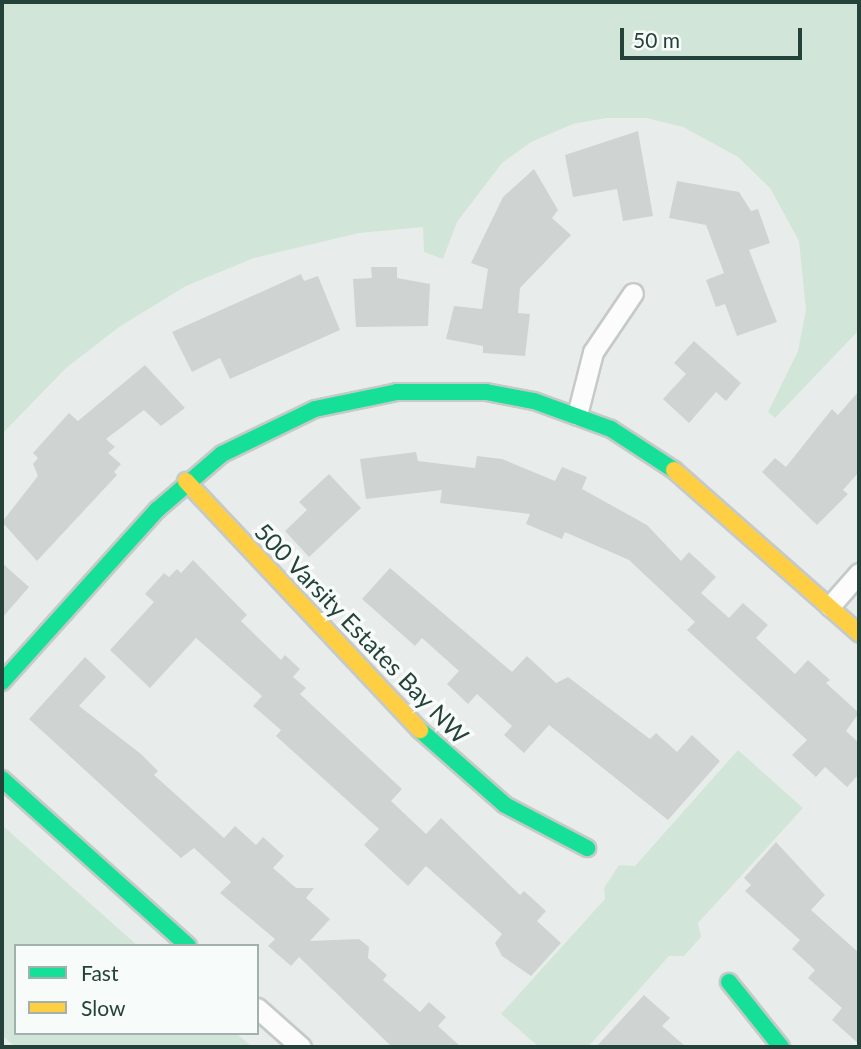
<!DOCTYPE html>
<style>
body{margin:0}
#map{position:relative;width:861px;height:1049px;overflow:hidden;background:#e8edeb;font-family:Lato,sans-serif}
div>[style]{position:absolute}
.green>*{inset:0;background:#d1e6d8}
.building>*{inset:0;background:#cfd4d2}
.roads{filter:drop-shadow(2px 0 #c5cac8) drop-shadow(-2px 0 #c5cac8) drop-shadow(0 2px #c5cac8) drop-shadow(0 -2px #c5cac8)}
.street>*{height:19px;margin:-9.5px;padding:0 9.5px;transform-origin:9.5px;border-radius:9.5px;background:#fcfcfc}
.fast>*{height:16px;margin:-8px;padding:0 8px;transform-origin:8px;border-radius:8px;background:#16e098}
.slow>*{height:16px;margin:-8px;padding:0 8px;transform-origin:8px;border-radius:8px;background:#ffcf43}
span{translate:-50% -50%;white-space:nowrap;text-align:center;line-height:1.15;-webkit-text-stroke:7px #f7fbf9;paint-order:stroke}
.street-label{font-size:24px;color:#24423a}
.frame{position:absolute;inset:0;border:4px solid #24423a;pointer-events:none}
.legend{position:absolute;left:14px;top:944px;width:245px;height:91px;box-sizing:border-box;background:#f7fbf9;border:2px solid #a3b1ad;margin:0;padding:9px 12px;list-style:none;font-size:21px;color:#24423a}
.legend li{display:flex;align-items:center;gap:14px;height:35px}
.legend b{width:35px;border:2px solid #a3b1ad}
.scale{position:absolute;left:620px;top:28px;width:182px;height:32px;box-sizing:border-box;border:4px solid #24423a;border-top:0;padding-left:9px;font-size:21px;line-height:24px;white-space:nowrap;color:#24423a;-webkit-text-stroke:5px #f7fbf9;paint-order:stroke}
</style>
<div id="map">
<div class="green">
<i style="clip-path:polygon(2px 2px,859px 2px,859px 330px,775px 418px,768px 412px,798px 351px,806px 310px,799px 241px,770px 188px,738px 157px,683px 127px,646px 118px,606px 118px,573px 124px,531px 142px,502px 163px,457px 222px,443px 259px,424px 252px,423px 227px,359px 233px,254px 258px,186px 286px,119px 327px,66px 368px,2px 434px)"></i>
<i style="clip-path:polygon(738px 750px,803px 808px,698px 923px,701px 937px,684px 956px,669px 956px,588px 1047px,539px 1047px,501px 1014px,605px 899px,604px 888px,619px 865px,635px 866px)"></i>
<i style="clip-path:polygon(2px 825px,138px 946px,16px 946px,16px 1033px,236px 1033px,252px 1047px,15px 1047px,2px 1035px)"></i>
</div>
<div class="building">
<i style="clip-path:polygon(638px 131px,653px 216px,623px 221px,617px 189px,573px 197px,565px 155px)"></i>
<i style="clip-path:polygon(534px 169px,558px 210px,552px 218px,571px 235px,520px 288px,518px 313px,530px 314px,525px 356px,483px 353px,483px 346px,446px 339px,454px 306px,482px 309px,488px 269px,471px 263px,503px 197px)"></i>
<i style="clip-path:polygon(677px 181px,739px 192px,751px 211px,758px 209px,770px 243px,749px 250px,777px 322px,737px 336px,725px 304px,716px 307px,706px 280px,724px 273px,706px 225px,669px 218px)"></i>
<i style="clip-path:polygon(371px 267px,397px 267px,397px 278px,430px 284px,428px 326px,356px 327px,353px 279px,372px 278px)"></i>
<i style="clip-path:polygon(301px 274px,304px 281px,318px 276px,340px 330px,230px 379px,220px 358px,192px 372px,172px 332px)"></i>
<i style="clip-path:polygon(694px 341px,741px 383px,726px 401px,716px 392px,689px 423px,663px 399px,686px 374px,674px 363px)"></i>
<i style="clip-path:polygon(145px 365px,185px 408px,161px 426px,144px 410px,106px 439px,115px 447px,108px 453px,121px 464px,114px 472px,117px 475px,37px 561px,2px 522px,38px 476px,33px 464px,38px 458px,33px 453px,69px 413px,78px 421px)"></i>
<i style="clip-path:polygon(859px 391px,859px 472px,843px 490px,848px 494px,817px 525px,762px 472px,775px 458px,786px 467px,832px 409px,838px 415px)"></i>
<i style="clip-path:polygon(416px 452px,418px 461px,475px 468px,477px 456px,502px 459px,555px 481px,562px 467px,587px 477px,582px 489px,647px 525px,681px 561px,689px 552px,716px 577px,701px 593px,729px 618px,743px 603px,768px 625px,756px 638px,795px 674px,808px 660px,830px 680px,826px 683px,859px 713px,846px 731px,859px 743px,859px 774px,847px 787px,825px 767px,816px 777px,792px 755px,807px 740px,687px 630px,695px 622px,629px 560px,565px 532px,562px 539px,526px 524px,530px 514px,440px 503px,442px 490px,366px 499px,360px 459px)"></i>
<i style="clip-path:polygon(329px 474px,361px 508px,309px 557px,285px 531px,307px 510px,299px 502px)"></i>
<i style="clip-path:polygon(193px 560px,247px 615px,241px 621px,281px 660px,285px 655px,300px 669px,293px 677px,306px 688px,300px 694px,402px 789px,391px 801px,426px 834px,441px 818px,520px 895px,524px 891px,546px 911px,537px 921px,561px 943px,531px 976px,502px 956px,495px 943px,502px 934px,426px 866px,408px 886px,364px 845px,379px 829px,276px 736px,281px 730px,253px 706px,262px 696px,196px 638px,150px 688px,110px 650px,154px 602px,145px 594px,164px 573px,169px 577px,177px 569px,181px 573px)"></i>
<i style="clip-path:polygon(2px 563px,29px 587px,2px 618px)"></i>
<i style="clip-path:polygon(390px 568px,512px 672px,527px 656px,556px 683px,568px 677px,650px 739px,656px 733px,677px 752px,692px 735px,720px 761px,668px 820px,549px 725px,524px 753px,504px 735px,512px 726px,477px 694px,468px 704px,447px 684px,459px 671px,422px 638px,415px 646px,362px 599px)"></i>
<i style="clip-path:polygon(85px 657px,106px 677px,79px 706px,141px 754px,158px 771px,154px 775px,224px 838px,235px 826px,256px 845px,263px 837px,284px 856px,273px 868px,296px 888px,314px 888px,306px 898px,330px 919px,310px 941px,359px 939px,369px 947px,368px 958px,387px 975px,383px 980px,420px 1012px,429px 1002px,446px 1017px,438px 1026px,461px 1047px,392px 1047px,299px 957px,291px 966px,268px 946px,275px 939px,220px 893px,231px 882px,194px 848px,181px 858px,29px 719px)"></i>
<i style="clip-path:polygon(776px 842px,825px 895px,811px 910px,859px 953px,859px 1044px,832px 1020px,842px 1008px,808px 978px,815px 970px,792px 949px,800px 940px,745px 891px,751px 885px,744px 878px)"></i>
<i style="clip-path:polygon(644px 995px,670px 1018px,662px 1026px,686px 1047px,596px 1047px)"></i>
</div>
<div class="roads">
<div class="street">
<i style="left:577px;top:415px;width:65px;rotate:-75.7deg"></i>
<i style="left:593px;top:352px;width:71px;rotate:-55.9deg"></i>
<i style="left:830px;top:606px;width:44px;rotate:-48.7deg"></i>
<i style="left:257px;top:1008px;width:59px;rotate:41.6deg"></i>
</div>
<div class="fast">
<i style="left:2px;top:682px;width:232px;rotate:-48deg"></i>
<i style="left:157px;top:510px;width:86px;rotate:-40.7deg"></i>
<i style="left:222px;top:454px;width:103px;rotate:-25.8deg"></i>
<i style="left:315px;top:409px;width:84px;rotate:-11.7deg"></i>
<i style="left:397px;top:392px;width:89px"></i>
<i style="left:486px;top:392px;width:49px;rotate:10.6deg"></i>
<i style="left:534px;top:401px;width:82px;rotate:20deg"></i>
<i style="left:611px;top:429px;width:75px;rotate:33.1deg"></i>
<i style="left:420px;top:730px;width:113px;rotate:41.4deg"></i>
<i style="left:505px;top:805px;width:93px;rotate:27.7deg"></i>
<i style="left:2px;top:779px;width:250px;rotate:41.9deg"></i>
<i style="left:729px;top:982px;width:83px;rotate:51.3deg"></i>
</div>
<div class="slow">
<i style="left:674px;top:470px;width:247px;rotate:41.4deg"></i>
<i style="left:186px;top:481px;width:342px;rotate:46.8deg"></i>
</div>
</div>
<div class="street-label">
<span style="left:362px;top:633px;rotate:46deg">500 Varsity Estates Bay NW</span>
</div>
<div class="frame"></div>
<ul class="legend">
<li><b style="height:9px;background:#16e098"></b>Fast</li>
<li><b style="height:9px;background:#ffcf43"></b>Slow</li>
</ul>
<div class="scale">50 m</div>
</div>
